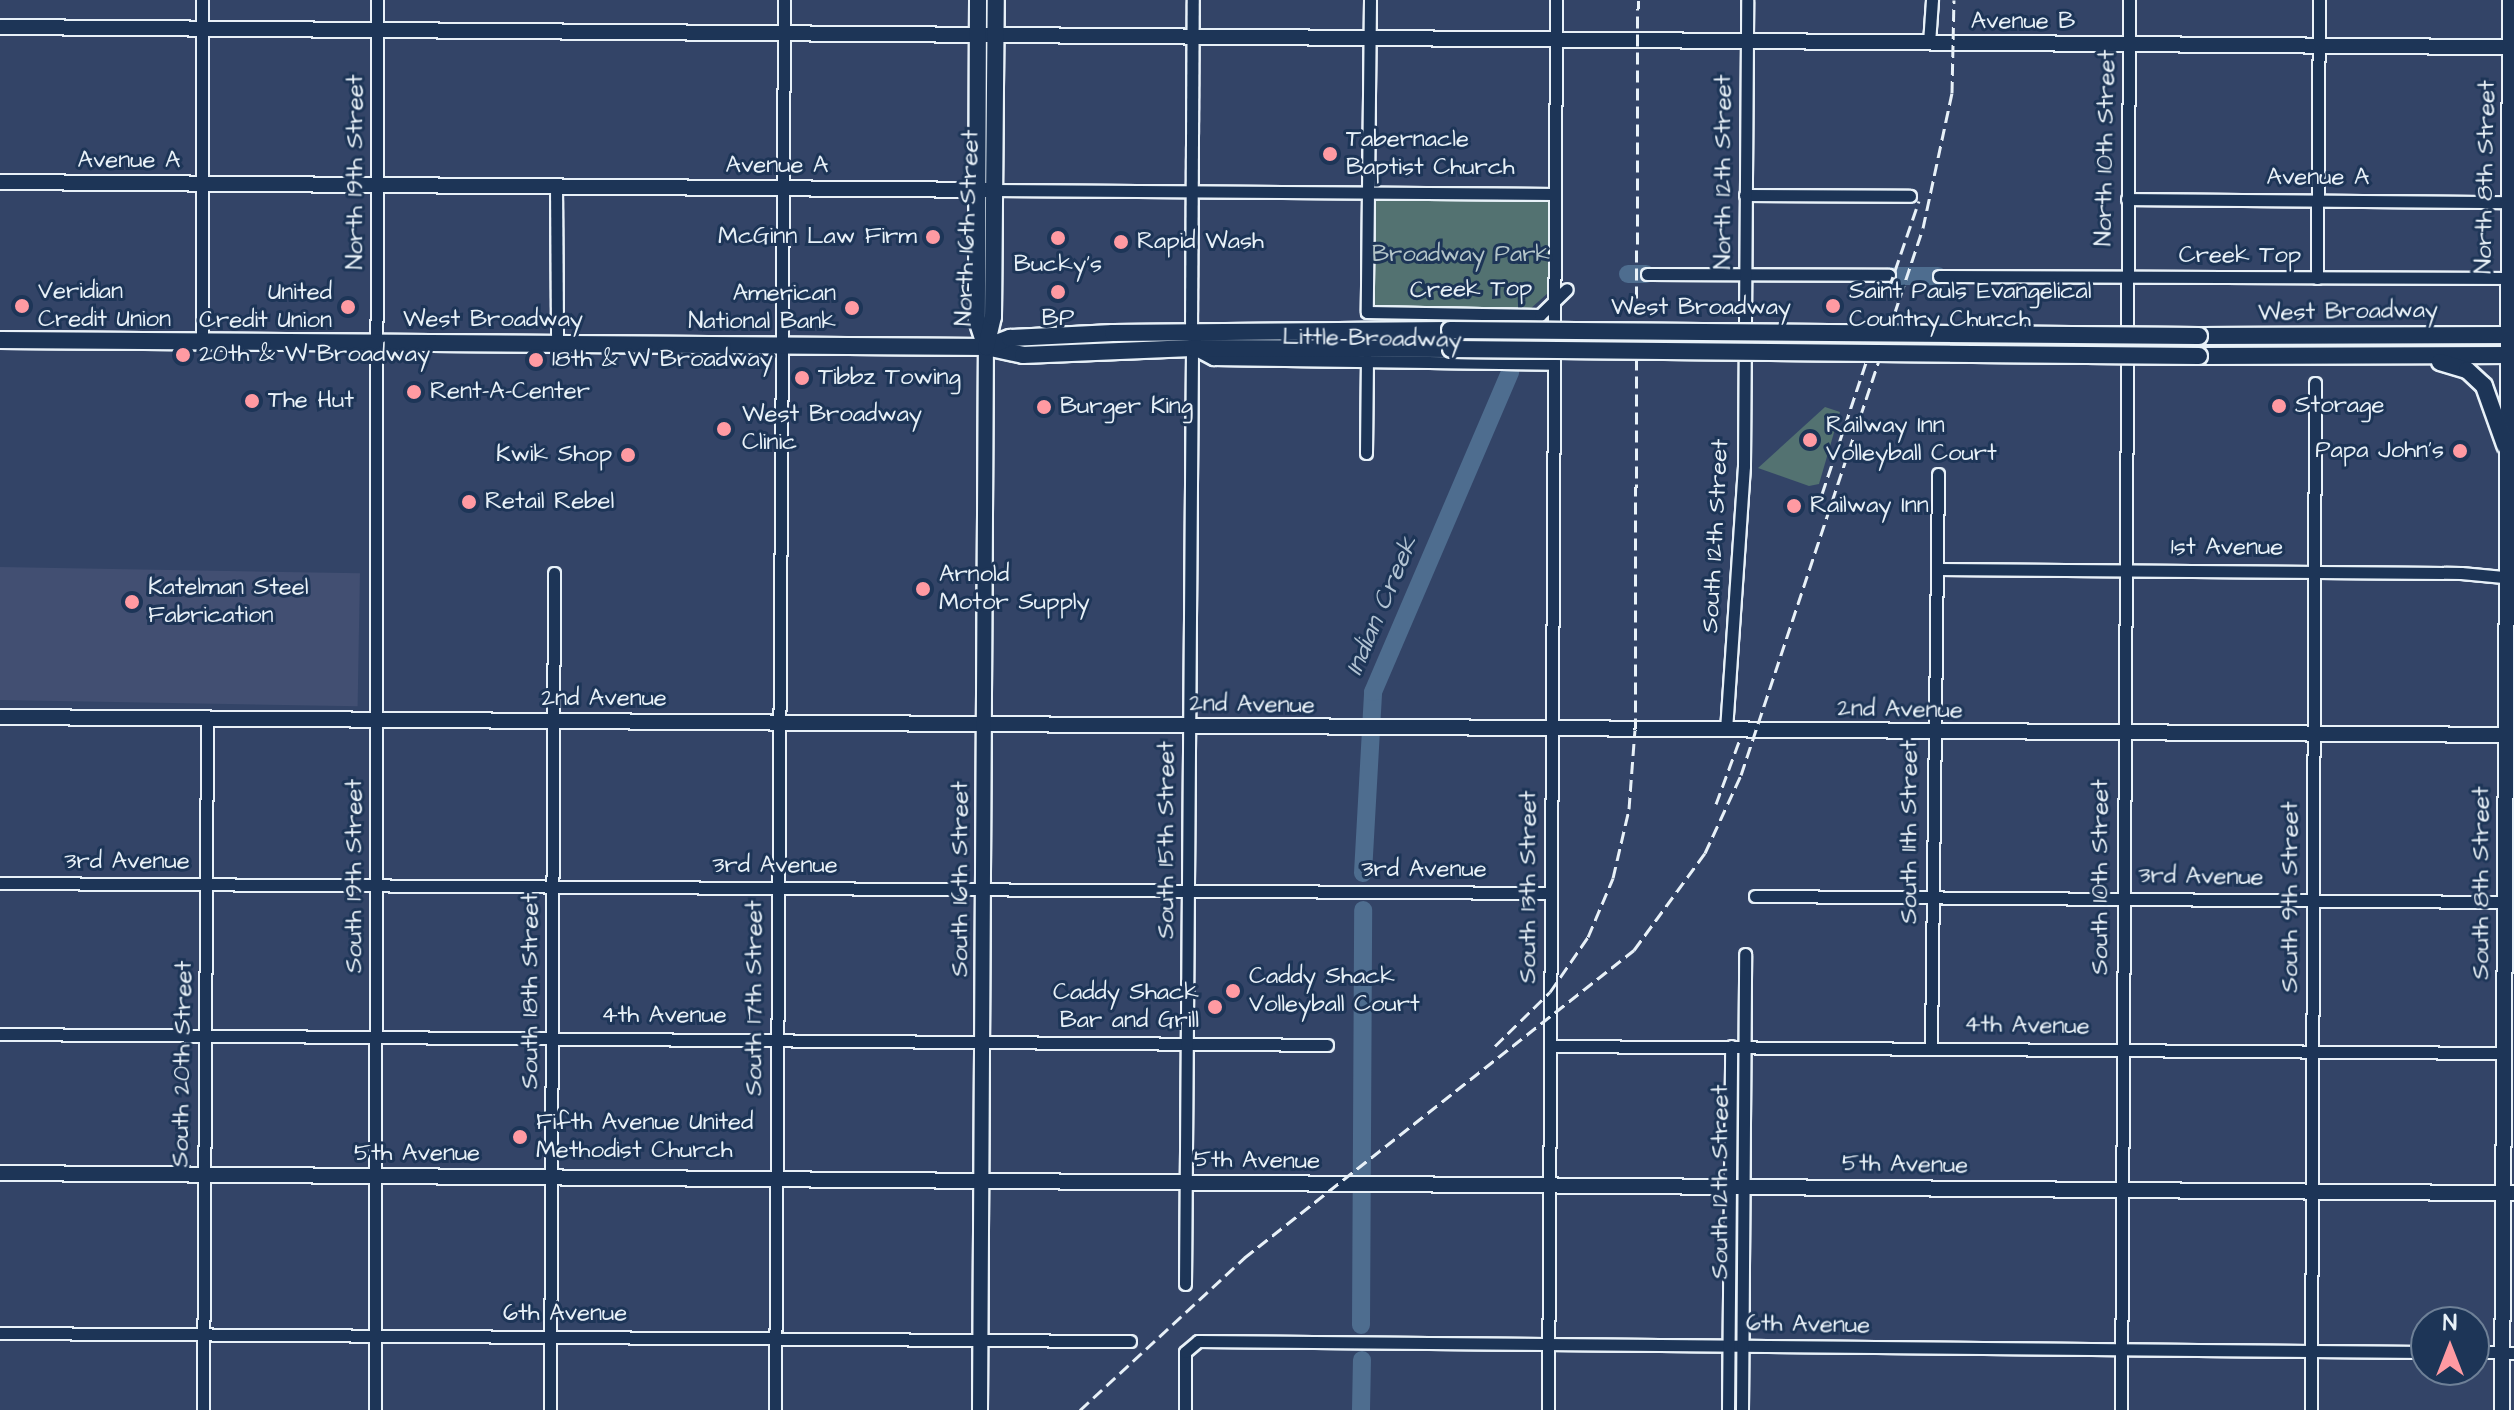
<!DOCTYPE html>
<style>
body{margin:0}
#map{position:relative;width:2514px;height:1410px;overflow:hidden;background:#334467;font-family:"Architects Daughter",sans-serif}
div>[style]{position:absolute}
.built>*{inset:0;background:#424f72;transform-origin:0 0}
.green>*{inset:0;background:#537271}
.river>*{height:18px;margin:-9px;padding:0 9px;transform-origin:9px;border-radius:9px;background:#4e6d8f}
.roads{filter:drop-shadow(2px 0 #e8f1f8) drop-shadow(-2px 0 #e8f1f8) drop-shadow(0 2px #e8f1f8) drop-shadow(0 -2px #e8f1f8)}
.street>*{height:11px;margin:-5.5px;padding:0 5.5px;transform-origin:5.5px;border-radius:5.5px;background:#1d3557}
.secondary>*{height:14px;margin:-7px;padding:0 7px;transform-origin:7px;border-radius:7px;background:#1d3557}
.primary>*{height:16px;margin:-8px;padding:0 8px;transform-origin:8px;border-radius:8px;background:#1d3557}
.rail>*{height:3px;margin-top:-1.5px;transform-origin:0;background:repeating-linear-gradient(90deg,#e8f1f8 0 12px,transparent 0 18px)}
.bridges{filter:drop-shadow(2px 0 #e8f1f8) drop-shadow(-2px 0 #e8f1f8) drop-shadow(0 2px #e8f1f8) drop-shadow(0 -2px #e8f1f8)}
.primary-bridge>*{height:16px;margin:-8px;padding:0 8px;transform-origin:8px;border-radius:8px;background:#1d3557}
.dots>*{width:22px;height:22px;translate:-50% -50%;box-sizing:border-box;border:4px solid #1d3557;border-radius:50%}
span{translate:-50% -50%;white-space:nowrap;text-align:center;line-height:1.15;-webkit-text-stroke:6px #1d3557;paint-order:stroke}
.street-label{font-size:24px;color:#e8f1f8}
.poi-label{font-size:24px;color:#e8f1f8}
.left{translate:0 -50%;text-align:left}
.right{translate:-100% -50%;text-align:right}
.park-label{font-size:24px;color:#b4c5c9}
.water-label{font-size:26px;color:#b2c3d3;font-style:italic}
.north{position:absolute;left:2410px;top:1306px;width:80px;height:80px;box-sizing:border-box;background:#1d3557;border:2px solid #6e8097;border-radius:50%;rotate:0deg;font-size:22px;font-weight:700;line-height:32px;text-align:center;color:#e8f1f8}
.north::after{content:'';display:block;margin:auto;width:28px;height:36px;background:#ff9aa2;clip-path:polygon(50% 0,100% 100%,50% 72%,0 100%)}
</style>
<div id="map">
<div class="built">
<i style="left:0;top:567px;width:360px;height:133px;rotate:1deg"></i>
</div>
<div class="green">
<i style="clip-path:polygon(1375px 199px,1549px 200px,1548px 293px,1529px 310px,1374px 310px)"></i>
<i style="clip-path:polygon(1825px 407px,1840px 412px,1819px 484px,1809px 486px,1758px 468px)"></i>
</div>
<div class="river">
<i style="left:1628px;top:274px;width:18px"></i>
<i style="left:1889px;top:276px;width:49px"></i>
<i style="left:1363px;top:873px;width:181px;rotate:-86.8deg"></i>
<i style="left:1373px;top:692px;width:348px;rotate:-66.8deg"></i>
<i style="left:1361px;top:1325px;width:415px;rotate:-89.7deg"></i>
<i style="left:1361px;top:1410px;width:50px;rotate:-88.9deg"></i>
</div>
<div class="roads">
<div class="street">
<i style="left:1370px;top:0;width:312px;rotate:90.6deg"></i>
<i style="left:1367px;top:312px;width:173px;rotate:1deg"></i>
<i style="left:1540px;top:315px;width:37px;rotate:-44deg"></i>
<i style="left:1929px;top:43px;width:43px;rotate:-86deg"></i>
<i style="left:556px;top:186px;width:159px;rotate:89.6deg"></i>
<i style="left:993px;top:190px;width:561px;rotate:0.41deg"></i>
<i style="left:1745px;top:195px;width:165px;rotate:0.3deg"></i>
<i style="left:2127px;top:199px;width:381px;rotate:0.5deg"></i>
<i style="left:1647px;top:274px;width:242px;rotate:0.2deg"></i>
<i style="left:1939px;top:276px;width:574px;rotate:0.2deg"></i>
<i style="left:2317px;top:278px;width:278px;rotate:-89.6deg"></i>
<i style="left:1191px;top:331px;width:331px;rotate:-89.7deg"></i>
<i style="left:202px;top:342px;width:342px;rotate:-90deg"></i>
<i style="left:1366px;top:453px;width:93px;rotate:-89.4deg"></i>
<i style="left:1939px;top:569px;width:522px;rotate:0.44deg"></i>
<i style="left:2461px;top:573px;width:53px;rotate:5.4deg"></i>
<i style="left:1726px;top:730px;width:265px;rotate:-86.1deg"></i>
<i style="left:1744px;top:466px;width:466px;rotate:-89.6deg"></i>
<i style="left:0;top:883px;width:1551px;rotate:0.37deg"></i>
<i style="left:1755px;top:896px;width:748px;rotate:0.46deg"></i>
<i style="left:0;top:1034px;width:1327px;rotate:0.47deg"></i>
<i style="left:1550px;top:1046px;width:953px;rotate:0.42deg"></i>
<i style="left:1931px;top:1047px;width:573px;rotate:-89.3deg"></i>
<i style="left:1185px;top:1284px;width:936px;rotate:-89.57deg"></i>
<i style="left:1192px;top:348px;width:24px;rotate:28deg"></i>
<i style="left:1213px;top:359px;width:341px;rotate:0.8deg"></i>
<i style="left:0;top:1333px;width:1130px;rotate:0.41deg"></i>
<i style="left:2474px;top:1352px;width:40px;rotate:1.4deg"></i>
<i style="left:203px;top:1410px;width:692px;rotate:-89.67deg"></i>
<i style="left:375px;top:1410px;width:1410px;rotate:-89.92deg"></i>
<i style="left:550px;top:1410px;width:837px;rotate:-89.73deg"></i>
<i style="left:775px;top:1410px;width:1410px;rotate:-89.63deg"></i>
<i style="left:1185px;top:1410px;width:58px;rotate:-90deg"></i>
<i style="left:1185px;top:1352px;width:17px;rotate:-40deg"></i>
<i style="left:1198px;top:1341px;width:1228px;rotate:0.51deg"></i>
<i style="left:1548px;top:1410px;width:1410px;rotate:-89.67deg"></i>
<i style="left:1728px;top:1410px;width:364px;rotate:-89.5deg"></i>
<i style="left:1742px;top:1410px;width:456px;rotate:-89.6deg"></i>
<i style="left:2121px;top:1410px;width:1410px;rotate:-89.67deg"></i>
<i style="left:2311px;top:1410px;width:1027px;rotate:-89.78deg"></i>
</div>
<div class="secondary">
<i style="left:0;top:27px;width:2510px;rotate:0.46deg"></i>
<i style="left:0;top:182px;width:993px;rotate:0.46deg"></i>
<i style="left:0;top:717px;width:2504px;rotate:0.41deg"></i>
<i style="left:0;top:1173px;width:2514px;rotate:0.46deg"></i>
<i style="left:980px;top:1410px;width:1063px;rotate:-89.68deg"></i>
<i style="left:2502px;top:1410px;width:1410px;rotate:-89.67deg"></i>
</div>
<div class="primary">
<i style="left:978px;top:0;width:320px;rotate:90.2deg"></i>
<i style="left:977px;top:320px;width:28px;rotate:72deg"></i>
<i style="left:2199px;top:336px;width:315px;rotate:-0.2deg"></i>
<i style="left:0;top:340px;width:986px;rotate:0.41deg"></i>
<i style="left:986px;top:347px;width:38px;rotate:12deg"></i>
<i style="left:1023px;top:355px;width:169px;rotate:-2.4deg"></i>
<i style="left:1192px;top:348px;width:259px;rotate:0.2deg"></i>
<i style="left:986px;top:347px;width:26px;rotate:-21deg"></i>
<i style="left:1010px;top:338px;width:103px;rotate:-2.8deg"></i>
<i style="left:1113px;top:333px;width:337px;rotate:-0.5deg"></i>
<i style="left:986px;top:347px;width:31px;rotate:-77deg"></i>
<i style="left:993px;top:317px;width:317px;rotate:-89.5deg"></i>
<i style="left:2199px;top:356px;width:315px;rotate:-0.2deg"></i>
<i style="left:2440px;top:362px;width:28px;rotate:17deg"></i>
<i style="left:2467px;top:370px;width:23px;rotate:43deg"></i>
<i style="left:2484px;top:386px;width:63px;rotate:70.4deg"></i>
</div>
</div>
<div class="rail">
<i style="left:1889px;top:288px;width:92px;rotate:-71deg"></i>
<i style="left:1822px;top:494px;width:189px;rotate:-71.5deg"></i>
<i style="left:1716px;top:804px;width:72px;rotate:-69.8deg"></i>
<i style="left:1495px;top:1046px;width:77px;rotate:-44.5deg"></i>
<i style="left:1550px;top:992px;width:67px;rotate:-55.4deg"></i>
<i style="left:1588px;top:937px;width:64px;rotate:-67deg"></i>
<i style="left:1613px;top:878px;width:71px;rotate:-76.9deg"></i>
<i style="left:1629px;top:809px;width:79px;rotate:-85.7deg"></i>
<i style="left:1635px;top:730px;width:730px;rotate:-89.76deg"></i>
<i style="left:1080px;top:1410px;width:224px;rotate:-42.8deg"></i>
<i style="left:1244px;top:1258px;width:497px;rotate:-38.3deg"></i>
<i style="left:1634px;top:950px;width:120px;rotate:-53.8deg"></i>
<i style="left:1705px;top:853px;width:86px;rotate:-65.2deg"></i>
<i style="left:1741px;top:775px;width:576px;rotate:-71.6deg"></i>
<i style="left:1923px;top:228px;width:138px;rotate:-77.9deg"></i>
<i style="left:1952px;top:93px;width:93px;rotate:-88.8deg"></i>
</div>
<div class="bridges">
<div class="primary-bridge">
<i style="left:1450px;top:330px;width:749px;rotate:0.46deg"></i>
<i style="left:1451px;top:349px;width:748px;rotate:0.54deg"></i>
</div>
</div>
<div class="dots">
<i style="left:1330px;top:154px;background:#ff9aa2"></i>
<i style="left:933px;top:237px;background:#ff9aa2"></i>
<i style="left:1058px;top:238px;background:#ff9aa2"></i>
<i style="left:1121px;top:242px;background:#ff9aa2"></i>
<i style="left:1058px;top:292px;background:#ff9aa2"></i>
<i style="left:22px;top:306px;background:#ff9aa2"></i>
<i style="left:1833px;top:306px;background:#ff9aa2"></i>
<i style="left:348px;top:307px;background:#ff9aa2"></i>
<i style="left:852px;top:308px;background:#ff9aa2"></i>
<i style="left:183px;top:355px;background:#ff9aa2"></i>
<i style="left:536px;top:360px;background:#ff9aa2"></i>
<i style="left:802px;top:378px;background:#ff9aa2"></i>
<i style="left:414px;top:392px;background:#ff9aa2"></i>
<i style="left:252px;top:401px;background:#ff9aa2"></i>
<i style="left:2279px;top:406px;background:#ff9aa2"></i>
<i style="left:1044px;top:407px;background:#ff9aa2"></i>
<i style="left:724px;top:429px;background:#ff9aa2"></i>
<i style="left:1810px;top:440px;background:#ff9aa2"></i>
<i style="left:2460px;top:451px;background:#ff9aa2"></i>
<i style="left:628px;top:455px;background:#ff9aa2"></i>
<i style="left:469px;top:502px;background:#ff9aa2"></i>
<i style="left:1794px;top:506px;background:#ff9aa2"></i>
<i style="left:923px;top:589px;background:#ff9aa2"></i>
<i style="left:132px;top:602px;background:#ff9aa2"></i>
<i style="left:1233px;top:991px;background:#ff9aa2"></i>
<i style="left:1215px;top:1007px;background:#ff9aa2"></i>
<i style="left:520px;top:1137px;background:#ff9aa2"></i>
</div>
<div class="street-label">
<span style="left:2023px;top:22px">Avenue B</span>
<span style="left:2106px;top:148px;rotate:-89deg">North 10th Street</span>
<span style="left:129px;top:161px">Avenue A</span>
<span style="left:777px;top:166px">Avenue A</span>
<span style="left:356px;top:172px;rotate:-90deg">North 19th Street</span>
<span style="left:1724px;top:172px;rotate:-90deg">North 12th Street</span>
<span style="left:2486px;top:177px;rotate:-89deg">North 8th Street</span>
<span style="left:2318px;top:178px">Avenue A</span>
<span style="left:968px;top:228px;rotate:-88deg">North 16th Street</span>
<span style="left:2240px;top:256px">Creek Top</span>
<span style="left:1471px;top:290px;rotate:-1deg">Creek Top</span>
<span style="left:1701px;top:308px">West Broadway</span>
<span style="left:2348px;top:312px;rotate:-1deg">West Broadway</span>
<span style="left:493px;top:320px">West Broadway</span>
<span style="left:1372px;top:339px;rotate:1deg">Little Broadway</span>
<span style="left:1716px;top:536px;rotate:-87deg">South 12th Street</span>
<span style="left:2227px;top:548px">1st Avenue</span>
<span style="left:604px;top:699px">2nd Avenue</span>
<span style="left:1252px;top:705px;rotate:1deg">2nd Avenue</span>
<span style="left:1900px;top:710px;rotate:1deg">2nd Avenue</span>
<span style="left:1910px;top:832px;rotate:-90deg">South 11th Street</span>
<span style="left:1167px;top:840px;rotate:-90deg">South 15th Street</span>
<span style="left:127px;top:862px">3rd Avenue</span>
<span style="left:775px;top:866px">3rd Avenue</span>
<span style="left:1424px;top:870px">3rd Avenue</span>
<span style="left:355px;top:876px;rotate:-90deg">South 19th Street</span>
<span style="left:2101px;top:877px;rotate:-90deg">South 10th Street</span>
<span style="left:2201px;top:877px;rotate:1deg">3rd Avenue</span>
<span style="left:961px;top:879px;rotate:-90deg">South 16th Street</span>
<span style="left:2482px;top:883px;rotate:-90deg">South 8th Street</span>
<span style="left:1529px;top:887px;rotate:-90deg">South 13th Street</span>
<span style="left:2291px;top:897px;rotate:-90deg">South 9th Street</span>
<span style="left:531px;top:991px;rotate:-90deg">South 18th Street</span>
<span style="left:755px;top:998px;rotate:-90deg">South 17th Street</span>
<span style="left:664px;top:1016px">4th Avenue</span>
<span style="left:2027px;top:1026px;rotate:1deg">4th Avenue</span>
<span style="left:183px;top:1064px;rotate:-89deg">South 20th Street</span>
<span style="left:417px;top:1154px">5th Avenue</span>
<span style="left:1257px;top:1161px;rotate:1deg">5th Avenue</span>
<span style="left:1905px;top:1165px;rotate:1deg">5th Avenue</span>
<span style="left:1721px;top:1182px;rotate:-90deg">South 12th Street</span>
<span style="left:565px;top:1314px">6th Avenue</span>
<span style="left:1808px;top:1325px;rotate:1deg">6th Avenue</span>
</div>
<div class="poi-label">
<span class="left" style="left:1346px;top:154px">Tabernacle<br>Baptist Church</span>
<span class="right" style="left:917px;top:237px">McGinn Law Firm</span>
<span class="left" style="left:1137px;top:242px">Rapid Wash</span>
<span style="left:1058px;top:265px">Bucky's</span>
<span class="left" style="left:38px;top:306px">Veridian<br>Credit Union</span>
<span class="left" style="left:1849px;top:306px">Saint Pauls Evangelical<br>Country Church</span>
<span class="right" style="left:332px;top:307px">United<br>Credit Union</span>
<span class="right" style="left:836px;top:308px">American<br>National Bank</span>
<span style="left:1058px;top:319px">BP</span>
<span class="left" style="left:199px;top:355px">20th &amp; W Broadway</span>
<span class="left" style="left:552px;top:360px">18th &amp; W Broadway</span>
<span class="left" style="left:818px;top:378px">Tibbz Towing</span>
<span class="left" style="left:430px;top:392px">Rent-A-Center</span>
<span class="left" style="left:268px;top:401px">The Hut</span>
<span class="left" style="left:2295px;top:406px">Storage</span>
<span class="left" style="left:1060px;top:407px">Burger King</span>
<span class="left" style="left:742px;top:429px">West Broadway<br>Clinic</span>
<span class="left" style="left:1826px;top:440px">Railway Inn<br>Volleyball Court</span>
<span class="right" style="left:2444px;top:451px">Papa John's</span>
<span class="right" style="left:612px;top:455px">Kwik Shop</span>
<span class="left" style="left:485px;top:502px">Retail Rebel</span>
<span class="left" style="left:1810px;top:506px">Railway Inn</span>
<span class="left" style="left:939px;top:589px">Arnold<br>Motor Supply</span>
<span class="left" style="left:148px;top:602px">Katelman Steel<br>Fabrication</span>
<span class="left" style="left:1249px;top:991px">Caddy Shack<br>Volleyball Court</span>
<span class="right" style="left:1199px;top:1007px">Caddy Shack<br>Bar and Grill</span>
<span class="left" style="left:536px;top:1137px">Fifth Avenue United<br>Methodist Church</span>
</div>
<div class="park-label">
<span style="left:1461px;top:255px">Broadway Park</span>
</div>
<div class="water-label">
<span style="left:1382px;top:606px;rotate:-67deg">Indian Creek</span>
</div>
<div class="north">N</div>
</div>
